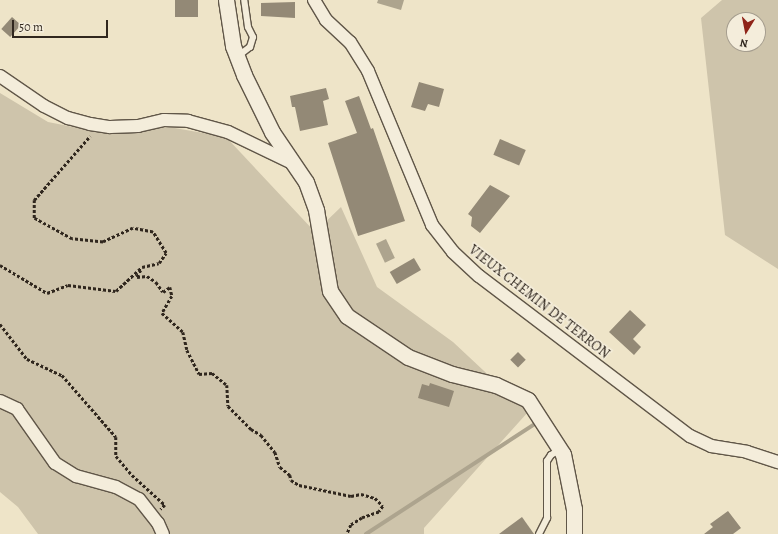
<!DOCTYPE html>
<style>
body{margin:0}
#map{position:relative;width:778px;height:534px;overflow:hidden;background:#eee4c8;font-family:Alegreya,serif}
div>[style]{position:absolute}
.green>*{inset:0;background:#cec4ab}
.water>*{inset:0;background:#ada48e;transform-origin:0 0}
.stream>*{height:4px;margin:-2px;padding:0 2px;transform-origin:2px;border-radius:2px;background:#ada48e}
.building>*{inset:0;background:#938976;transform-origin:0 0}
.path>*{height:2.5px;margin-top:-1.25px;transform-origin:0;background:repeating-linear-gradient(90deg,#30271e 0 3px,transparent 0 5px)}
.roads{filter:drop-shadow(1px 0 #605648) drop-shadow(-1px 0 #605648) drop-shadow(0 1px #605648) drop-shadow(0 -1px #605648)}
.service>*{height:6px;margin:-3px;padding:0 3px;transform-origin:3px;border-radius:3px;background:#f4eddb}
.minor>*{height:12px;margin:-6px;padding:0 6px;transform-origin:6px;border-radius:6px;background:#f4eddb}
.tertiary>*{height:15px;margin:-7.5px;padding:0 7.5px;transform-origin:7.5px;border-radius:7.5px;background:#f4eddb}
span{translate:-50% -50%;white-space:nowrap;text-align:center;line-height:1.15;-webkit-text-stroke:3px #f4eddb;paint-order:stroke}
.street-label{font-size:14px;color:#30271e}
.north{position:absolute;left:726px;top:12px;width:40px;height:40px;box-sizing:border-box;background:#f4eddb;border:1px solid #a69e8f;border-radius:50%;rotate:190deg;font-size:11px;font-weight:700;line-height:16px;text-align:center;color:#30271e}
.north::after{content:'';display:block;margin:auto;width:14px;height:18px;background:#8f2418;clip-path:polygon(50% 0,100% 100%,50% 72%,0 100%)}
.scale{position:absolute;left:12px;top:20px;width:96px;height:18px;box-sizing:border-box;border:2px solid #30271e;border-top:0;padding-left:5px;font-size:12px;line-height:14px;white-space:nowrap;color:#30271e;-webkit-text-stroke:3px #f4eddb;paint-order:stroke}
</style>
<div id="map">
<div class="green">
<i style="clip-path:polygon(evenodd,722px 0,778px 0,778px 269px,725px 235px,701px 18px,722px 0,734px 20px,758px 20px,758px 44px,734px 44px,734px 20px)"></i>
<i style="clip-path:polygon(0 93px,48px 122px,109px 134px,169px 127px,226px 137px,315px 232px,341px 207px,377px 287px,453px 342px,528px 412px,424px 528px,424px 534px,38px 534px,18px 507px,0 492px)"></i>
</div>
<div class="water">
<i style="clip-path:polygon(378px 0,404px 0,401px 10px,377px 3px)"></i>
<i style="left:386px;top:239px;width:21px;height:11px;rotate:65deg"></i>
</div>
<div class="stream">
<i style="left:366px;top:534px;width:203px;rotate:-33.1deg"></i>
</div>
<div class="building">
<i style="left:175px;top:0;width:23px;height:17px"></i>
<i style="clip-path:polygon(295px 2px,295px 18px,261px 16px,261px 3px)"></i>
<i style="left:12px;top:17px;width:12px;height:16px;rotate:42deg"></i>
<i style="clip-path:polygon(419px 82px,444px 89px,439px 107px,428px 104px,425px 111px,411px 107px)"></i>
<i style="clip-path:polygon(326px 88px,329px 99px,323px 101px,328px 125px,300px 131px,295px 107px,292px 107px,290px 96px)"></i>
<i style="clip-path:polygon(359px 96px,371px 129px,373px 128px,405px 221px,358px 236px,328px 143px,357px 133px,345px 101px)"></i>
<i style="left:500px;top:139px;width:28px;height:17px;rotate:23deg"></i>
<i style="clip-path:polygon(490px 185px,510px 196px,480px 233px,471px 226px,472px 217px,468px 214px)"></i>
<i style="left:414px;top:258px;width:14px;height:28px;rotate:60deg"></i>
<i style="clip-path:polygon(630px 310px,646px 325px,633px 339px,641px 347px,634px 355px,609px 332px)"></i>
<i style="left:518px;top:352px;width:11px;height:11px;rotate:45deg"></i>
<i style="clip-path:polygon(430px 383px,454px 391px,449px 407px,418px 398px,422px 384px,429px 386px)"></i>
<i style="clip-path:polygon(728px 511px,741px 528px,733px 534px,704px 534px,713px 527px,710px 524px)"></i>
<i style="clip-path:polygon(522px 517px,534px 534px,499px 534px)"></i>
</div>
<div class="path">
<i style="left:0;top:265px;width:55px;rotate:30.8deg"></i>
<i style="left:47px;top:293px;width:22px;rotate:-21deg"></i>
<i style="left:68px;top:285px;width:48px;rotate:7.1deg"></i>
<i style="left:116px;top:291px;width:35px;rotate:-43deg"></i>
<i style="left:142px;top:267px;width:17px;rotate:-13deg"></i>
<i style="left:159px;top:263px;width:12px;rotate:-55deg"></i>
<i style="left:166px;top:253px;width:25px;rotate:-122deg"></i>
<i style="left:153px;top:232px;width:20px;rotate:-169deg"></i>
<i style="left:133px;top:228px;width:33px;rotate:155deg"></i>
<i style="left:103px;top:242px;width:31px;rotate:-174deg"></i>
<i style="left:72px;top:239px;width:43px;rotate:-151.1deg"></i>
<i style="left:34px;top:218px;width:18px;rotate:-90deg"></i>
<i style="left:34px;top:200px;width:85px;rotate:-48.8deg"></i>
<i style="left:141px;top:270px;width:8px;rotate:120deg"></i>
<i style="left:137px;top:277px;width:10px;rotate:-6deg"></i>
<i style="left:147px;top:276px;width:11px;rotate:34deg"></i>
<i style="left:156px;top:282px;width:12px;rotate:55deg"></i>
<i style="left:163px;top:292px;width:9px;rotate:-36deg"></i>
<i style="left:170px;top:287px;width:9px;rotate:77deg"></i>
<i style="left:172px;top:296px;width:20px;rotate:120deg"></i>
<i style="left:162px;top:313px;width:28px;rotate:42deg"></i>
<i style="left:183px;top:332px;width:18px;rotate:77deg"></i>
<i style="left:187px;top:350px;width:27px;rotate:63deg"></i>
<i style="left:199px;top:374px;width:13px;rotate:-4deg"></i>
<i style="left:212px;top:373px;width:19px;rotate:39deg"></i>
<i style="left:227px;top:385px;width:21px;rotate:87deg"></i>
<i style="left:228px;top:406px;width:33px;rotate:45deg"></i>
<i style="left:251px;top:429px;width:12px;rotate:31deg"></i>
<i style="left:261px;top:435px;width:22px;rotate:51deg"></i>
<i style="left:275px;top:452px;width:16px;rotate:72deg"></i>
<i style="left:280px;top:467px;width:13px;rotate:39deg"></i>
<i style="left:290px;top:475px;width:5px;rotate:79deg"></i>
<i style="left:291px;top:480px;width:9px;rotate:32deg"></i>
<i style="left:299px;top:485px;width:53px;rotate:11.9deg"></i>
<i style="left:351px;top:496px;width:10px;rotate:-11deg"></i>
<i style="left:361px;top:494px;width:15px;rotate:16deg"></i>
<i style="left:375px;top:498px;width:11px;rotate:45deg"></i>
<i style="left:383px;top:506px;width:7px;rotate:124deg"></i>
<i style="left:379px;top:512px;width:18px;rotate:161deg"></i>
<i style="left:362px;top:518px;width:13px;rotate:148deg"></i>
<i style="left:351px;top:525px;width:10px;rotate:114deg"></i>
<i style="left:0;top:324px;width:44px;rotate:52.4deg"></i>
<i style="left:27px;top:359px;width:38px;rotate:25deg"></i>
<i style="left:62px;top:375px;width:82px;rotate:48.9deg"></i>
<i style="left:116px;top:437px;width:19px;rotate:90deg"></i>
<i style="left:116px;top:456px;width:25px;rotate:50deg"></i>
<i style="left:132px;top:475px;width:45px;rotate:42.3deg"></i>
<i style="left:165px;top:505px;width:6px;rotate:135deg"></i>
</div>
<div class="roads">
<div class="service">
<i style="left:238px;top:56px;width:15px;rotate:-37deg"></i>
<i style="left:250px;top:47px;width:10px;rotate:-73deg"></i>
<i style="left:253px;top:37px;width:11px;rotate:-117deg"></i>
<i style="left:248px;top:27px;width:27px;rotate:-98deg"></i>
<i style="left:539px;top:534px;width:18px;rotate:-63deg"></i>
<i style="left:547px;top:518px;width:57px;rotate:-90deg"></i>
<i style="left:547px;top:461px;width:7px;rotate:-56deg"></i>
<i style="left:551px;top:455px;width:9px;rotate:-32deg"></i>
</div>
<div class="minor">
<i style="left:314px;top:0;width:23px;rotate:59deg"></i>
<i style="left:326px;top:20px;width:33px;rotate:43deg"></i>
<i style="left:350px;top:42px;width:34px;rotate:58deg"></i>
<i style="left:368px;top:71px;width:167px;rotate:67.4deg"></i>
<i style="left:432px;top:225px;width:34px;rotate:52deg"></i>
<i style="left:453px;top:252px;width:35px;rotate:43deg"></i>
<i style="left:479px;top:276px;width:265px;rotate:37.2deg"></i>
<i style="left:690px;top:436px;width:23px;rotate:25deg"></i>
<i style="left:711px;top:446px;width:36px;rotate:9deg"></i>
<i style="left:747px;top:452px;width:33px;rotate:18deg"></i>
<i style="left:0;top:76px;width:53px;rotate:34.3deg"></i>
<i style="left:44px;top:106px;width:27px;rotate:27deg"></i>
<i style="left:68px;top:118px;width:23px;rotate:15deg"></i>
<i style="left:90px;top:124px;width:20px;rotate:9deg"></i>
<i style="left:110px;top:127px;width:28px;rotate:-2deg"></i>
<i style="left:138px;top:126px;width:27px;rotate:-13deg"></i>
<i style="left:164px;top:120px;width:24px;rotate:2deg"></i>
<i style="left:188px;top:121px;width:41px;rotate:15.4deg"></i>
<i style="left:228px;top:132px;width:71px;rotate:25.8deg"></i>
<i style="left:0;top:401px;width:19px;rotate:25deg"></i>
<i style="left:17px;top:409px;width:66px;rotate:54.9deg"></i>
<i style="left:55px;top:463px;width:25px;rotate:32deg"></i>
<i style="left:76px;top:476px;width:41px;rotate:15.4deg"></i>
<i style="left:116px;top:487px;width:26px;rotate:28deg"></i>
<i style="left:139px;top:499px;width:31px;rotate:52deg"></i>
<i style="left:158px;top:523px;width:12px;rotate:66deg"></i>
</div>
<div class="tertiary">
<i style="left:226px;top:0;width:47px;rotate:81.3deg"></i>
<i style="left:233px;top:46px;width:31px;rotate:69deg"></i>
<i style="left:244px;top:75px;width:64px;rotate:63.8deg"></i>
<i style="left:272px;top:132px;width:60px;rotate:55.8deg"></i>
<i style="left:306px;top:182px;width:30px;rotate:70deg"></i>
<i style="left:316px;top:210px;width:82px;rotate:80.2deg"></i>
<i style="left:330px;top:291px;width:30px;rotate:56deg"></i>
<i style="left:347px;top:316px;width:73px;rotate:33.9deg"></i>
<i style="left:408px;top:357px;width:47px;rotate:21.1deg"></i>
<i style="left:452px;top:374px;width:45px;rotate:14deg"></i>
<i style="left:496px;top:385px;width:35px;rotate:25deg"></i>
<i style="left:528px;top:400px;width:64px;rotate:57.1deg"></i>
<i style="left:563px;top:454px;width:56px;rotate:78.7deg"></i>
<i style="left:574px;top:509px;width:25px;rotate:90deg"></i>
</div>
</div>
<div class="street-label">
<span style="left:539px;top:302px;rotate:38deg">VIEUX CHEMIN DE TERRON</span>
</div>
<div class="north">N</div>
<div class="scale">50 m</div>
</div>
